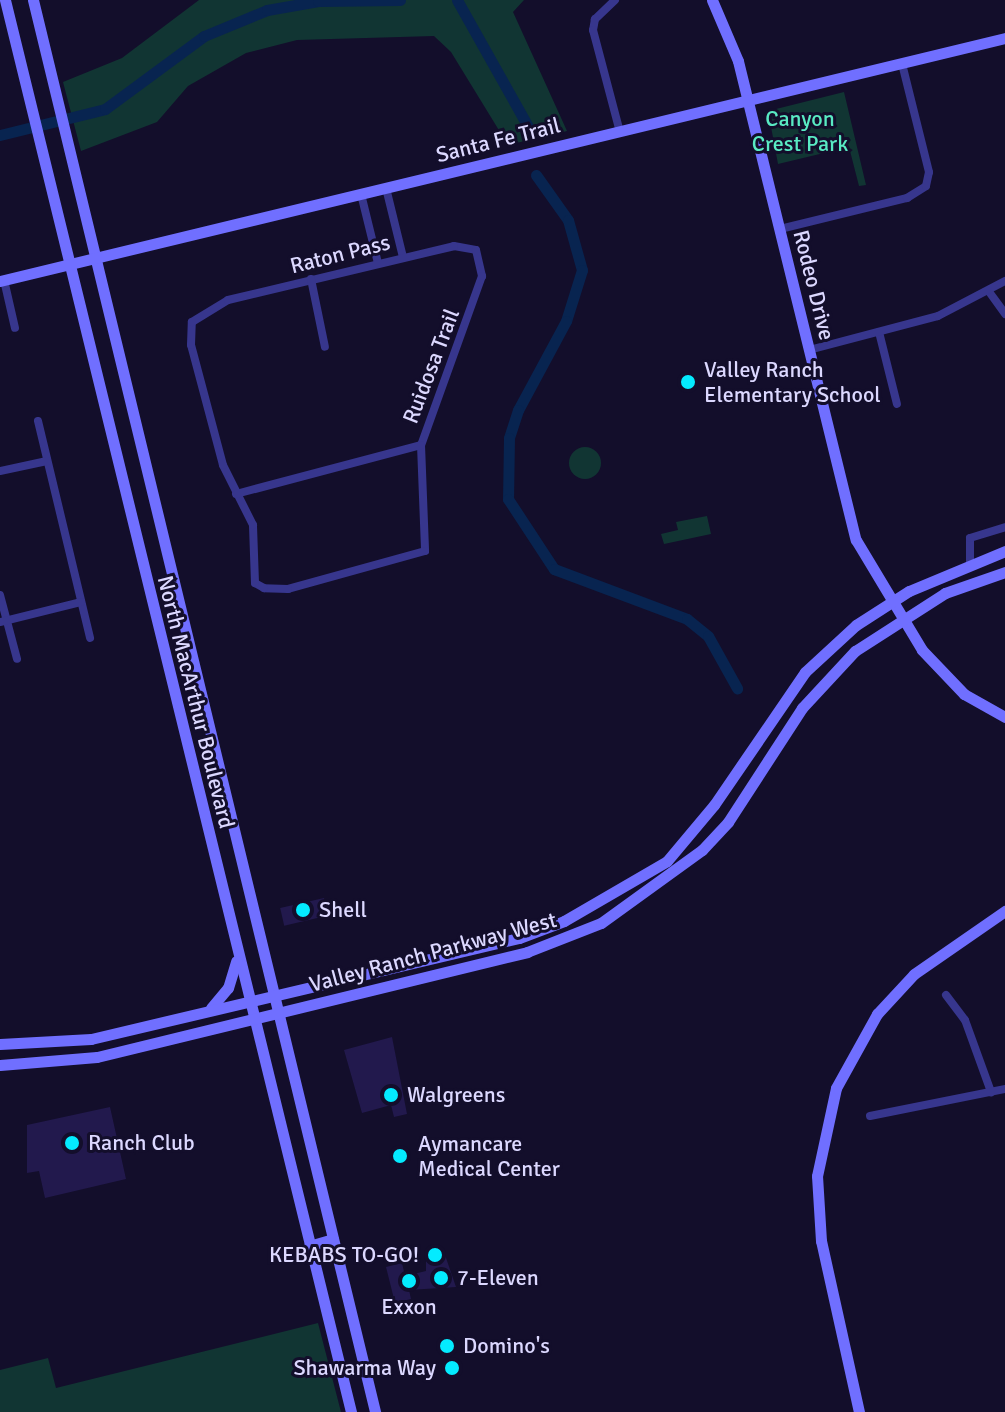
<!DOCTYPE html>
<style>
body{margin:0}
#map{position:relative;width:1005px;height:1412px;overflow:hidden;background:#130e2b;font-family:Signika,sans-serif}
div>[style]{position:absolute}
.green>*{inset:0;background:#113533}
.round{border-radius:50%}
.canal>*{height:11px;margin:-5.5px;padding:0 5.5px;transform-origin:5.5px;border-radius:5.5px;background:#082450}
.building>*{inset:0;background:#22194d;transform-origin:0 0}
.street>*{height:8px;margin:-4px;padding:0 4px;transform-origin:4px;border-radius:4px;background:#37368d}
.secondary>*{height:11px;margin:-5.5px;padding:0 5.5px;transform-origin:5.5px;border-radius:5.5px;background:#706fff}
.dots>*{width:22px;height:22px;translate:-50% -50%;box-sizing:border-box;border:4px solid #130e2b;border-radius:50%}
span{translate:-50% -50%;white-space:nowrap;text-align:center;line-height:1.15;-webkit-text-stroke:6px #130e2b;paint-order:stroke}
.park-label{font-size:22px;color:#59eac3}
.street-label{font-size:22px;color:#dcd8ff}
.poi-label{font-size:22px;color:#dcd8ff}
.left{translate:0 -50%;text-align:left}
.right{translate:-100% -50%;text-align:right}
</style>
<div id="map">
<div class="green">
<i style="clip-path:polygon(199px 0,524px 0,513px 12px,567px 131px,508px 145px,451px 52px,434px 36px,297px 40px,246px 53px,188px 86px,157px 122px,81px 151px,63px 82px,122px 58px)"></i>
<i style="clip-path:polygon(844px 92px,866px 185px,859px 186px,849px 147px,778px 164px,768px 111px)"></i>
<i class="round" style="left:569px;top:447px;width:32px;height:32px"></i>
<i style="clip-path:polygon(707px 516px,711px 534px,664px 544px,661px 534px,678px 530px,676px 522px)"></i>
<i style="clip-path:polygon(318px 1323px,341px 1412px,0 1412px,0 1370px,48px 1358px,56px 1388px)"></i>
</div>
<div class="canal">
<i style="left:457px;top:0;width:149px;rotate:60.7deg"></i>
<i style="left:0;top:135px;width:108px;rotate:-13.9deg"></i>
<i style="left:105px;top:109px;width:123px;rotate:-36.4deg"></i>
<i style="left:204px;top:36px;width:68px;rotate:-22.4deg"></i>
<i style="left:267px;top:10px;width:52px;rotate:-10deg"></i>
<i style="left:318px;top:1px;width:82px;rotate:-0.7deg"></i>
<i style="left:536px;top:175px;width:55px;rotate:54.6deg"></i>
<i style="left:568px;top:220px;width:52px;rotate:74.4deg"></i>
<i style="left:582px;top:270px;width:53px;rotate:107.4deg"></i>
<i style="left:566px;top:321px;width:101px;rotate:118.3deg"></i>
<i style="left:518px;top:410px;width:29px;rotate:108deg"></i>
<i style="left:509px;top:438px;width:61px;rotate:90.9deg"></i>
<i style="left:508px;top:499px;width:84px;rotate:56.7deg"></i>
<i style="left:554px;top:569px;width:142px;rotate:20.6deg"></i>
<i style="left:687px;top:619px;width:27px;rotate:39deg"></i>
<i style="left:708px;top:636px;width:60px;rotate:60.9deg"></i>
</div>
<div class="building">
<i style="left:324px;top:898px;width:18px;height:45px;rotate:77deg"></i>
<i style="clip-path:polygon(392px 1037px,407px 1114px,394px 1117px,391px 1105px,362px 1113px,344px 1050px)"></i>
<i style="clip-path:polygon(110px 1107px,126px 1179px,45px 1198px,39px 1171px,27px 1173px,27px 1125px)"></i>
<i style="clip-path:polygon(443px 1249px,456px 1287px,409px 1290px,411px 1299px,395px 1303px,386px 1267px,402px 1263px,405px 1276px,426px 1271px,426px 1253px)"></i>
</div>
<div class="street">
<i style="left:615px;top:0;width:28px;rotate:136deg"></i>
<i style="left:595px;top:19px;width:11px;rotate:100deg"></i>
<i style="left:593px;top:30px;width:106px;rotate:75.2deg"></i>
<i style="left:386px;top:188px;width:71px;rotate:76.2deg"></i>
<i style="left:361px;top:194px;width:71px;rotate:76.2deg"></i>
<i style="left:780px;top:229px;width:131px;rotate:-13.7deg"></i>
<i style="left:907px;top:198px;width:22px;rotate:-32deg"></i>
<i style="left:926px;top:186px;width:14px;rotate:-78deg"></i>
<i style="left:929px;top:172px;width:111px;rotate:-104deg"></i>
<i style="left:454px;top:246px;width:22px;rotate:10deg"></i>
<i style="left:476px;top:250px;width:27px;rotate:77deg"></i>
<i style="left:482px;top:276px;width:180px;rotate:109.8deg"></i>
<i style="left:421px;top:445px;width:106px;rotate:87.8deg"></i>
<i style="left:425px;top:551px;width:142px;rotate:164.5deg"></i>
<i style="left:288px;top:589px;width:24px;rotate:-178deg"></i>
<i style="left:264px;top:588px;width:10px;rotate:-151deg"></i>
<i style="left:255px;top:583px;width:58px;rotate:-92deg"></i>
<i style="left:253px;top:525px;width:67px;rotate:-116.6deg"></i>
<i style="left:223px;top:465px;width:124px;rotate:-104.9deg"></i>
<i style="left:191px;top:345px;width:23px;rotate:-88deg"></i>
<i style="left:192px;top:322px;width:42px;rotate:-31.4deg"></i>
<i style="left:228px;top:300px;width:232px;rotate:-13.4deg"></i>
<i style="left:311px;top:279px;width:69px;rotate:78.4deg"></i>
<i style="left:4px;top:280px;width:49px;rotate:77.1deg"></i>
<i style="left:990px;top:293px;width:26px;rotate:54deg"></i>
<i style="left:879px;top:332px;width:74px;rotate:76deg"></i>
<i style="left:809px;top:350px;width:133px;rotate:-14.8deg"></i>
<i style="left:938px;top:316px;width:76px;rotate:-27.6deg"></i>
<i style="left:38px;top:421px;width:223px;rotate:76.5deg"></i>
<i style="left:0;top:471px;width:48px;rotate:-12deg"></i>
<i style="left:236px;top:494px;width:191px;rotate:-14.8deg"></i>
<i style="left:970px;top:563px;width:25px;rotate:-90deg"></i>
<i style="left:970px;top:538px;width:37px;rotate:-17deg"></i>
<i style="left:0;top:595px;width:66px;rotate:75.1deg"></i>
<i style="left:0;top:622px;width:83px;rotate:-13.9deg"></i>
<i style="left:946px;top:995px;width:31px;rotate:53deg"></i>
<i style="left:965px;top:1020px;width:77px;rotate:70.1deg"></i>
<i style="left:870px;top:1116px;width:138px;rotate:-11.3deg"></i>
</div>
<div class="secondary">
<i style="left:5px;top:0;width:1454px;rotate:76.23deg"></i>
<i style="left:33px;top:0;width:1453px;rotate:76.38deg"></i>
<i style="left:712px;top:0;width:66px;rotate:66.9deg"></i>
<i style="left:738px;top:61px;width:493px;rotate:76.2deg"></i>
<i style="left:856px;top:540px;width:128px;rotate:59deg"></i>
<i style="left:922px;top:650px;width:61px;rotate:46.3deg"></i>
<i style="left:964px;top:694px;width:47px;rotate:29.3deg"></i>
<i style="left:0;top:281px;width:1034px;rotate:-13.59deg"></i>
<i style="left:211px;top:1008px;width:26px;rotate:-50deg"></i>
<i style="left:228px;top:988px;width:28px;rotate:-73deg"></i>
<i style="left:0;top:1044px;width:91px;rotate:-3.1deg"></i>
<i style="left:91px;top:1039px;width:440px;rotate:-13.3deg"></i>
<i style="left:519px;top:938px;width:48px;rotate:-20.7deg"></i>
<i style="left:564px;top:921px;width:119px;rotate:-30.2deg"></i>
<i style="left:667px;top:861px;width:73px;rotate:-50deg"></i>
<i style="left:714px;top:805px;width:161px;rotate:-55.6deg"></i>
<i style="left:805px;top:672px;width:69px;rotate:-42.7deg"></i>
<i style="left:856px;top:625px;width:63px;rotate:-32.7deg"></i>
<i style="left:909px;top:591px;width:104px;rotate:-22.6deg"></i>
<i style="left:0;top:1065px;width:97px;rotate:-4.7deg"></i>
<i style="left:97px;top:1057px;width:443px;rotate:-13.7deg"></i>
<i style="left:527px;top:952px;width:79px;rotate:-21.4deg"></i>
<i style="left:601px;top:923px;width:125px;rotate:-35.9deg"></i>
<i style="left:702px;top:850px;width:38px;rotate:-47deg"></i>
<i style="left:728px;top:822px;width:136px;rotate:-57deg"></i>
<i style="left:802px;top:708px;width:78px;rotate:-47.1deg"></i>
<i style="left:855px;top:651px;width:107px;rotate:-32.8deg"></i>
<i style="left:945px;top:593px;width:64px;rotate:-19.3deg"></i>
<i style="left:309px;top:1246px;width:25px;rotate:-16deg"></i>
<i style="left:859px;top:1412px;width:175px;rotate:-102.5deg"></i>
<i style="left:821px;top:1241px;width:65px;rotate:-93.5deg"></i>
<i style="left:817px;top:1176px;width:90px;rotate:-77.8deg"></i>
<i style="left:836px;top:1088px;width:85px;rotate:-61deg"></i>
<i style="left:877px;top:1014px;width:54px;rotate:-47.2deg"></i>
<i style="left:914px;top:974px;width:111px;rotate:-34.7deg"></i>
</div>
<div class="dots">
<i style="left:688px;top:382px;background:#04ebff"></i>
<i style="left:303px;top:910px;background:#04ebff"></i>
<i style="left:391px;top:1095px;background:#04ebff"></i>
<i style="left:72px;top:1143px;background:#04ebff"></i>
<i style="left:400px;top:1156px;background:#04ebff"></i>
<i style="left:435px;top:1255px;background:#04ebff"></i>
<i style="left:441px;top:1278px;background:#04ebff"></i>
<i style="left:409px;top:1281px;background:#04ebff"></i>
<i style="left:447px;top:1346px;background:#04ebff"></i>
<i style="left:452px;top:1368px;background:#04ebff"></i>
</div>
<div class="park-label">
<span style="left:800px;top:131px">Canyon<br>Crest Park</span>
</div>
<div class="street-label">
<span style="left:498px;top:140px;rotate:-14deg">Santa Fe Trail</span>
<span style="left:340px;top:254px;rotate:-14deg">Raton Pass</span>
<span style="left:814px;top:285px;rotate:76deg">Rodeo Drive</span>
<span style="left:431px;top:366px;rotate:-69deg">Ruidosa Trail</span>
<span style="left:196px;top:702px;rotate:76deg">North MacArthur Boulevard</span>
<span style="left:433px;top:952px;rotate:-15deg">Valley Ranch Parkway West</span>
</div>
<div class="poi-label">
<span class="left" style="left:704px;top:382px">Valley Ranch<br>Elementary School</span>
<span class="left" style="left:319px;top:910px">Shell</span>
<span class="left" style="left:407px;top:1095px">Walgreens</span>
<span class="left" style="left:88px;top:1143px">Ranch Club</span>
<span class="left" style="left:418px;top:1156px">Aymancare<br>Medical Center</span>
<span class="right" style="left:419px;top:1255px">KEBABS TO-GO!</span>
<span class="left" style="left:457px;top:1278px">7-Eleven</span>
<span style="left:409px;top:1307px">Exxon</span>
<span class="left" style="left:463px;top:1346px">Domino's</span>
<span class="right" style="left:436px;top:1368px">Shawarma Way</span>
</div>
</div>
